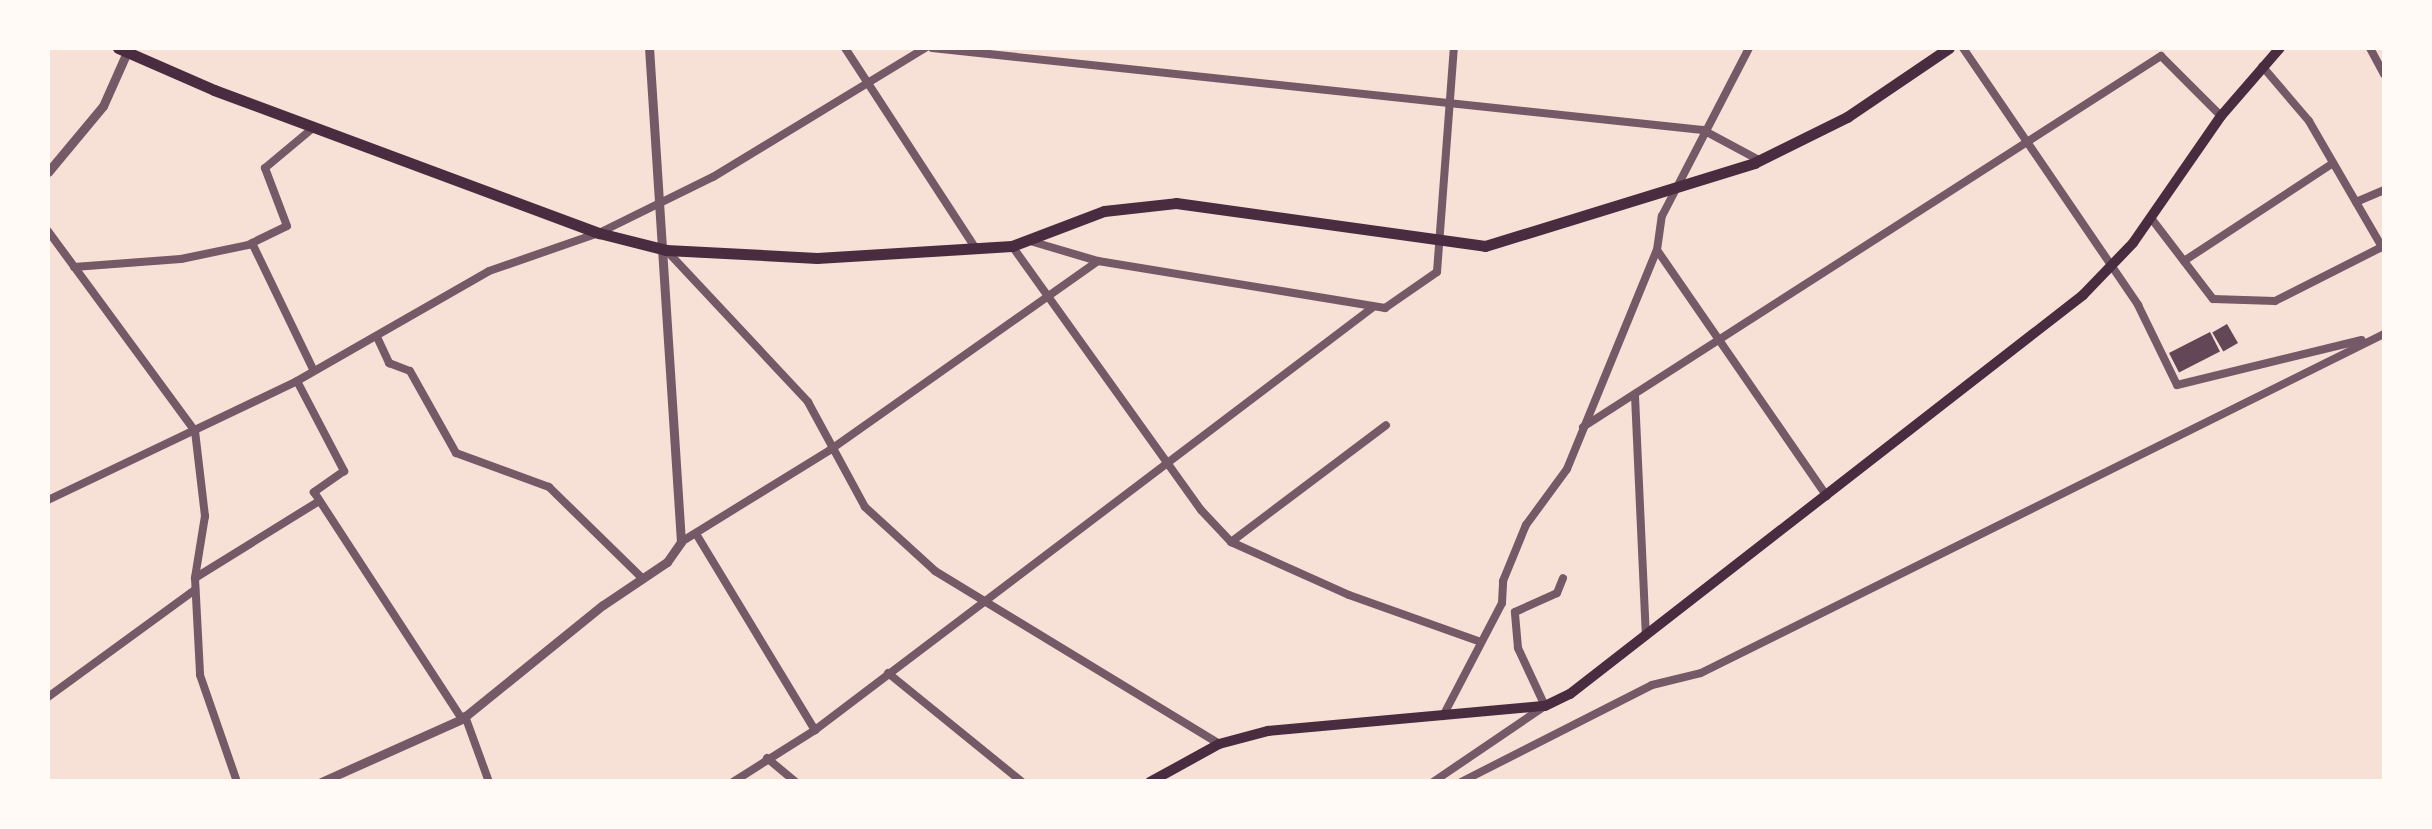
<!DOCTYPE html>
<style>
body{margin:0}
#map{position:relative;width:2432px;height:829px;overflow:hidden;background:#f7e1d7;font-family:"Titillium Web",sans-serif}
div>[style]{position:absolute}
.building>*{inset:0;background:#644757;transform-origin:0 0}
.minor>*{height:8px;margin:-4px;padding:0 4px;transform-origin:4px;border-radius:4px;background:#755966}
.tertiary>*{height:9px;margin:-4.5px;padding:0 4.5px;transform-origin:4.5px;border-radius:4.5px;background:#755966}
.secondary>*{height:10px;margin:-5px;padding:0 5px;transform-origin:5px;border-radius:5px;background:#4a2c40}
.trunk>*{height:11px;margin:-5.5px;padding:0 5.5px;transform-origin:5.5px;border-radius:5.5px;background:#4a2c40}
span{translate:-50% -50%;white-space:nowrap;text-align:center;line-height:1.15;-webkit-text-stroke:8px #fffaf5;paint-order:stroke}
.frame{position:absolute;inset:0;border:50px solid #fffaf5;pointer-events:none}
</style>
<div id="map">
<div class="building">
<i style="left:2227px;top:324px;width:22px;height:17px;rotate:60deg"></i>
<i style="left:2210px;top:332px;width:22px;height:46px;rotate:63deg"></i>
</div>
<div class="minor">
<i style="left:845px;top:48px;width:240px;rotate:56.9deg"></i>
<i style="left:932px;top:48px;width:775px;rotate:6.07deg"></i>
<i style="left:1703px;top:130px;width:64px;rotate:28.2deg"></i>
<i style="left:1963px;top:48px;width:311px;rotate:55.7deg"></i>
<i style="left:2138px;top:305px;width:89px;rotate:64deg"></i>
<i style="left:2177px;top:385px;width:190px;rotate:-13.7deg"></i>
<i style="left:2370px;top:48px;width:30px;rotate:62deg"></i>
<i style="left:2356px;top:202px;width:30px;rotate:-23deg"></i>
<i style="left:2151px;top:218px;width:102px;rotate:52.6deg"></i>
<i style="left:2213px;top:299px;width:62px;rotate:1.8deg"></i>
<i style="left:2275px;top:301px;width:120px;rotate:-26.8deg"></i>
<i style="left:2382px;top:247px;width:146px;rotate:-120.1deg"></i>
<i style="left:2309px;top:121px;width:72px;rotate:-130.5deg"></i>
<i style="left:48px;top:231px;width:248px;rotate:53.7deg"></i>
<i style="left:195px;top:431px;width:86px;rotate:83.3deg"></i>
<i style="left:205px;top:516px;width:63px;rotate:99.2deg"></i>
<i style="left:195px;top:578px;width:97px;rotate:87deg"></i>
<i style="left:200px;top:675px;width:113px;rotate:70.9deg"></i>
<i style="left:1030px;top:241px;width:71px;rotate:16.4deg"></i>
<i style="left:1098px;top:261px;width:291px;rotate:9.3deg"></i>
<i style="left:1385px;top:308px;width:63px;rotate:-34.7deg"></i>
<i style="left:1437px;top:272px;width:225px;rotate:-85.7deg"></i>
<i style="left:252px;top:243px;width:140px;rotate:64.2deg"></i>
<i style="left:1012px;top:246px;width:325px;rotate:54.4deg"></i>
<i style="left:1201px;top:510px;width:44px;rotate:46.8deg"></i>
<i style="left:1231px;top:542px;width:129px;rotate:24.2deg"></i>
<i style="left:1349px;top:595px;width:140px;rotate:19.6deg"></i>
<i style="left:666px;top:250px;width:208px;rotate:46.9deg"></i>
<i style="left:808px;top:402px;width:119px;rotate:61.5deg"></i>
<i style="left:865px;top:507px;width:95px;rotate:42.4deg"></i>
<i style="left:935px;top:571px;width:333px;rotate:31.3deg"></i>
<i style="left:1657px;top:250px;width:299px;rotate:55.4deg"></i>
<i style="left:2184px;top:261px;width:178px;rotate:-33.3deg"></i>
<i style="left:74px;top:267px;width:107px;rotate:-4.3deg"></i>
<i style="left:181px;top:259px;width:68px;rotate:-11.8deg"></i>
<i style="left:248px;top:245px;width:43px;rotate:-26deg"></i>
<i style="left:287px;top:226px;width:62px;rotate:-110.8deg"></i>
<i style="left:265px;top:168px;width:64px;rotate:-39.9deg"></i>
<i style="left:377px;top:337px;width:29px;rotate:65deg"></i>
<i style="left:389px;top:363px;width:22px;rotate:21deg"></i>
<i style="left:410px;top:371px;width:94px;rotate:60.7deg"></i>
<i style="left:456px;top:453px;width:99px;rotate:20.1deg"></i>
<i style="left:549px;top:487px;width:130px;rotate:44.4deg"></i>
<i style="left:297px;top:381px;width:102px;rotate:62.4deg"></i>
<i style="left:344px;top:471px;width:37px;rotate:145deg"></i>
<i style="left:314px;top:492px;width:271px;rotate:56.9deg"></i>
<i style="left:1635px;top:396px;width:240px;rotate:87.4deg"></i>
<i style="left:1583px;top:427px;width:687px;rotate:-32.7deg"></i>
<i style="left:2161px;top:56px;width:85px;rotate:45deg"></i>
<i style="left:48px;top:500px;width:276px;rotate:-25.5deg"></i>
<i style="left:297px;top:381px;width:221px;rotate:-29.8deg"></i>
<i style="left:489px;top:271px;width:116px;rotate:-19.1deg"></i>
<i style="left:599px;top:233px;width:127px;rotate:-26.2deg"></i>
<i style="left:713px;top:177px;width:248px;rotate:-31.3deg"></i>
<i style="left:698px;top:537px;width:226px;rotate:58.8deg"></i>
<i style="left:681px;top:542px;width:175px;rotate:-31.7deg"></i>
<i style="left:830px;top:450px;width:328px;rotate:-35.2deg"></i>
<i style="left:1231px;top:542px;width:194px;rotate:-37deg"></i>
<i style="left:195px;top:578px;width:146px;rotate:-31.8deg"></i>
<i style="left:888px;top:673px;width:173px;rotate:39.1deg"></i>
<i style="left:48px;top:697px;width:182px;rotate:-36.1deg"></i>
<i style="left:465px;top:716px;width:70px;rotate:70deg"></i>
<i style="left:1443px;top:716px;width:127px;rotate:-62.4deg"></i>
<i style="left:1502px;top:603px;width:22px;rotate:-87deg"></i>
<i style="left:1503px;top:581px;width:61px;rotate:-67.7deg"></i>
<i style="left:1526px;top:525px;width:69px;rotate:-53.8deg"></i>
<i style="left:1567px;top:469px;width:237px;rotate:-67.7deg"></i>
<i style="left:1657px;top:250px;width:34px;rotate:-82deg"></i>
<i style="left:1662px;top:216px;width:189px;rotate:-62.6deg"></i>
<i style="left:767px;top:758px;width:38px;rotate:40deg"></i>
<i style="left:733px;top:782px;width:97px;rotate:-32.4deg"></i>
<i style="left:815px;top:730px;width:699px;rotate:-37.15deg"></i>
<i style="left:1433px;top:782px;width:135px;rotate:-34.2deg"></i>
<i style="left:1545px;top:706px;width:64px;rotate:-115deg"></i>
<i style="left:1518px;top:648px;width:36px;rotate:-95deg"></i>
<i style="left:1515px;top:612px;width:46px;rotate:-24.3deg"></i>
<i style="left:1557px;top:593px;width:16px;rotate:-68deg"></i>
<i style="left:1461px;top:782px;width:214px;rotate:-26.9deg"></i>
<i style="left:1652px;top:685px;width:50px;rotate:-13.8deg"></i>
<i style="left:1701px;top:673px;width:763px;rotate:-26.4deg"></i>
</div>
<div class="tertiary">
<i style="left:48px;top:172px;width:86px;rotate:-50.2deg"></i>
<i style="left:103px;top:106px;width:59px;rotate:-66deg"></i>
<i style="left:321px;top:782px;width:154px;rotate:-24.1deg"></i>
<i style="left:462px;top:719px;width:181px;rotate:-39deg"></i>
<i style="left:603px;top:605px;width:77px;rotate:-33.9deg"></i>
<i style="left:667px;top:562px;width:24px;rotate:-55deg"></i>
<i style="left:681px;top:542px;width:495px;rotate:-93.7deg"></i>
</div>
<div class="secondary">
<i style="left:1150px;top:782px;width:79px;rotate:-28.8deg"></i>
<i style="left:1219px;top:744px;width:51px;rotate:-14.9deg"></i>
<i style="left:1268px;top:731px;width:278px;rotate:-5.2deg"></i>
<i style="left:1545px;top:706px;width:28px;rotate:-26deg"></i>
<i style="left:1570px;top:694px;width:650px;rotate:-37.87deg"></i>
<i style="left:2083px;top:295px;width:72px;rotate:-46.1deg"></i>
<i style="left:2133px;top:243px;width:155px;rotate:-55.3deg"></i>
<i style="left:2221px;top:116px;width:90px;rotate:-49.1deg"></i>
</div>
<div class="trunk">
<i style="left:118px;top:48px;width:105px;rotate:23.6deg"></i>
<i style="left:214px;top:90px;width:411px;rotate:20.4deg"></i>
<i style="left:599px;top:233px;width:69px;rotate:14.2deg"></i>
<i style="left:666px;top:250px;width:151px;rotate:3deg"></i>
<i style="left:817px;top:258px;width:195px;rotate:-3.5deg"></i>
<i style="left:1012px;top:246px;width:98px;rotate:-20.8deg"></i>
<i style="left:1104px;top:211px;width:72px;rotate:-6.3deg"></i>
<i style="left:1176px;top:203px;width:312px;rotate:7.9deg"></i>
<i style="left:1485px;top:246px;width:282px;rotate:-17.1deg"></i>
<i style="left:1754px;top:163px;width:104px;rotate:-26.3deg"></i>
<i style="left:1847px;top:117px;width:123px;rotate:-34.1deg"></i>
</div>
<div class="frame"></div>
</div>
